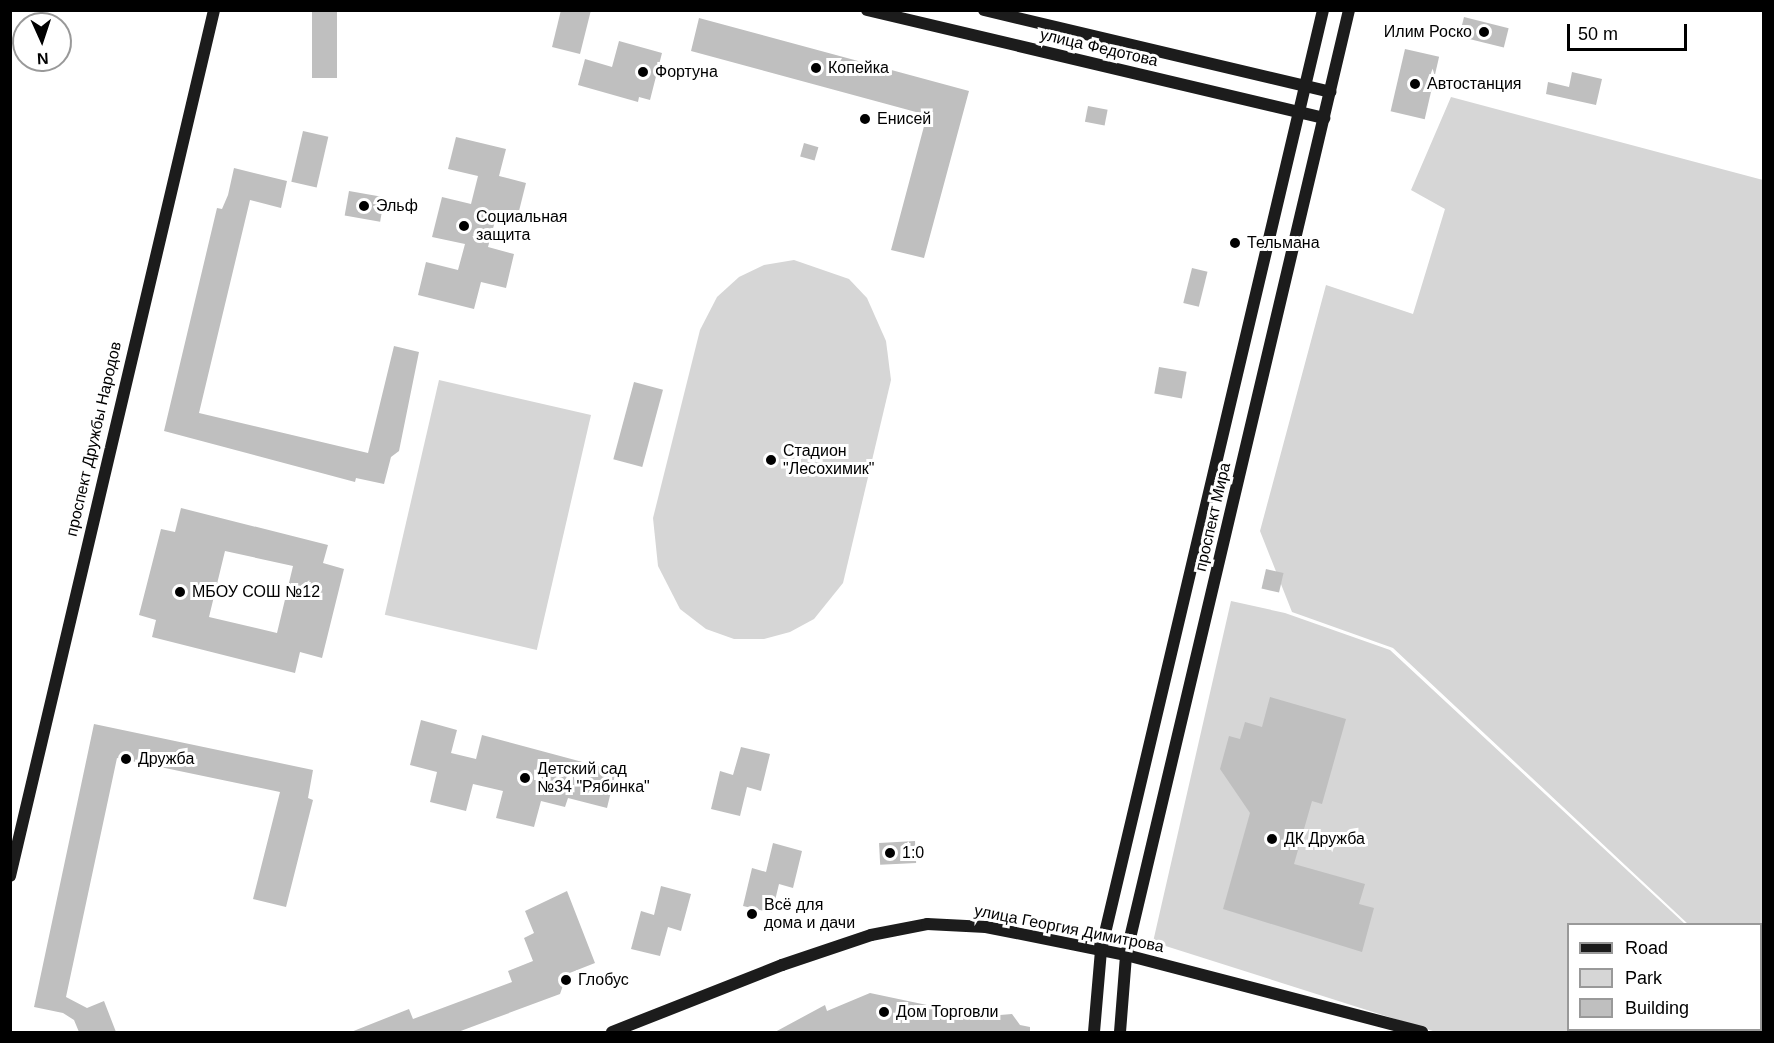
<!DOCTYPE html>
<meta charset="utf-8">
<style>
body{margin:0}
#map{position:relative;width:1774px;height:1043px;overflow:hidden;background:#fff;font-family:Helvetica,sans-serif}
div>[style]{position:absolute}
.green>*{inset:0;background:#d6d6d6;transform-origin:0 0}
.building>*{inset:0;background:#bfbfbf;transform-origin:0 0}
.secondary>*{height:12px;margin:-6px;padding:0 6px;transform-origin:6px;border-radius:6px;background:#1c1c1c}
.dots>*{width:16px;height:16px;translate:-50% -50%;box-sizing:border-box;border:3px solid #fff;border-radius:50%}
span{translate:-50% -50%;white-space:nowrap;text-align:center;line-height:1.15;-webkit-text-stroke:6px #fff;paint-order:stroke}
.poi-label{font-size:16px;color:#000}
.right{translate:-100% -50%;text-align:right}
.left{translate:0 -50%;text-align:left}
.street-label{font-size:16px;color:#000}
.frame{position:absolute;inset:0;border:12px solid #000;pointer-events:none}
.legend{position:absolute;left:1567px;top:923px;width:195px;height:108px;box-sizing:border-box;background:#fff;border:2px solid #999;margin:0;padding:8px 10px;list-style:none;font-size:18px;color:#000}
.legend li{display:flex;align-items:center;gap:12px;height:30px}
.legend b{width:30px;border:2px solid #999}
.north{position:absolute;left:12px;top:12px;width:60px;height:60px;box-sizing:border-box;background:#fff;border:2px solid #999;border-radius:50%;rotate:177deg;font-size:16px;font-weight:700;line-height:24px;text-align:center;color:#000}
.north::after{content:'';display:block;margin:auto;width:21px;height:27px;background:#000;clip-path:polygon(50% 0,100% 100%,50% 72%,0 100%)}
.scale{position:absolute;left:1567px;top:24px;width:120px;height:27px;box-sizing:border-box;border:3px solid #000;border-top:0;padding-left:8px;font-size:18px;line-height:21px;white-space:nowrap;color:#000;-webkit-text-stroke:4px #fff;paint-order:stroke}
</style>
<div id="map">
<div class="green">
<i style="clip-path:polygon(1451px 97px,1763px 180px,1763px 1032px,1744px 1030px,1760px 1030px,1760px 924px,1688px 924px,1393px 648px,1292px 612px,1260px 531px,1326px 285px,1413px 314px,1445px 209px,1411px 190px)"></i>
<i style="clip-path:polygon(794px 260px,849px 279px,867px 298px,886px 341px,891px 380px,843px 583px,814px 619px,790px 632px,764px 639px,734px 639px,706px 629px,680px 609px,658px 566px,653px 518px,700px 330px,717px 297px,739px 277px,764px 265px)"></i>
<i style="left:439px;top:380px;width:156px;height:241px;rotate:13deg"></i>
<i style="clip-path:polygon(1231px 601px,1285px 613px,1390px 650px,1685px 924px,1568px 924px,1568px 1030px,1741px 1032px,1436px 1032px,1153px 942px)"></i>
</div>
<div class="building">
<i style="left:312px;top:10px;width:25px;height:68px"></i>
<i style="clip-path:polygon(561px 10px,591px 10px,580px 54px,552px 47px)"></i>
<i style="left:1464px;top:17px;width:46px;height:20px;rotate:14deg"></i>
<i style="clip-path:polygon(699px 18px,969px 91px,924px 258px,891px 250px,927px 115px,691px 51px)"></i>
<i style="clip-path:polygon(619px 41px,662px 53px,650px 100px,639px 97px,638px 102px,578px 85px,585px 59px,612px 67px)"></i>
<i style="left:1405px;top:49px;width:35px;height:64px;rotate:13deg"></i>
<i style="clip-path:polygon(1572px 72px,1602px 79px,1596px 105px,1546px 94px,1548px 82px,1569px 87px)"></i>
<i style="left:1088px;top:106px;width:20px;height:16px;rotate:11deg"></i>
<i style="left:303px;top:131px;width:26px;height:52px;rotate:13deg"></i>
<i style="clip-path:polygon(456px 137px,506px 149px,499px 176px,526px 183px,518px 215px,498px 210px,488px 247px,514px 254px,506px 288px,481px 282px,474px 309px,418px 295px,426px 262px,458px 270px,465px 244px,432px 237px,442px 197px,471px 204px,478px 176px,448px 169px)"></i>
<i style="left:804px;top:143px;width:15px;height:14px;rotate:16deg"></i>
<i style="clip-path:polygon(234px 168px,287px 181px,281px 208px,250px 200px,199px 413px,368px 453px,394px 346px,419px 352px,399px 451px,391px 457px,384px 484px,356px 478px,355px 482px,164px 431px,217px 208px,222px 209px,228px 195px)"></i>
<i style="left:349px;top:191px;width:36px;height:25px;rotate:10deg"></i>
<i style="left:1192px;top:268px;width:16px;height:36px;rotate:14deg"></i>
<i style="left:1159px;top:367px;width:28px;height:27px;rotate:10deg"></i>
<i style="left:634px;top:382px;width:30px;height:80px;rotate:15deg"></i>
<i style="clip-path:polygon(evenodd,181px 508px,328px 545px,323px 563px,344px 569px,322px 658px,300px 652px,295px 673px,152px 637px,156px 620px,139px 615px,161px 529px,175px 532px,181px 508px,225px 551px,293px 566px,277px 633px,209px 617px,225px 551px)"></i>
<i style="left:1266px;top:569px;width:18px;height:20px;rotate:13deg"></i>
<i style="clip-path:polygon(1270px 697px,1346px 719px,1322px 804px,1312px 801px,1294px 864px,1365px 884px,1359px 904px,1374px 908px,1362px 952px,1223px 909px,1250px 813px,1220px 769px,1229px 736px,1240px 739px,1245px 722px,1262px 727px)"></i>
<i style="clip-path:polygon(421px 720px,457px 730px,451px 753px,476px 759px,482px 735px,616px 771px,607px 808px,568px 798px,565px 807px,541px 801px,534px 827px,496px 818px,503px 791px,473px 784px,466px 811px,430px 802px,437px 772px,410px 765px)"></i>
<i style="clip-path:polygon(94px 724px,313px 770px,308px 798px,313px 800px,286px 907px,253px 899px,280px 792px,117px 758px,66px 997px,87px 1008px,104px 1001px,116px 1032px,79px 1032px,74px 1020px,63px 1013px,34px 1007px)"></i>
<i style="clip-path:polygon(741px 747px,770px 754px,761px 791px,747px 787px,740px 816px,711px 809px,720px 771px,733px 775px)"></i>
<i style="left:915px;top:841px;width:22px;height:36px;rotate:87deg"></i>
<i style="clip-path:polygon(773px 843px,802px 851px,793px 888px,779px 884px,772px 913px,743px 906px,752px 868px,766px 872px)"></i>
<i style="clip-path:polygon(661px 886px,691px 894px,681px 931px,668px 927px,660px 956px,631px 949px,641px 911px,654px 915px)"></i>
<i style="clip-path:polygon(567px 891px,595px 963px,567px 974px,560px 994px,458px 1032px,351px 1032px,409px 1009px,413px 1019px,512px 982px,508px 971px,533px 961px,524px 938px,534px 933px,525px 911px)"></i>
<i style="clip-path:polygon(870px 993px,998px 1020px,1000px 1015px,1012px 1014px,1020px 1025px,1030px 1027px,1030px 1032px,775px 1032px,825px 1005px,827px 1011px)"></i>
</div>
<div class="secondary">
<i style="left:867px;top:10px;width:470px;rotate:13.3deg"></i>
<i style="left:984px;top:10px;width:356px;rotate:13.3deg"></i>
<i style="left:10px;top:876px;width:890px;rotate:-76.74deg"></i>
<i style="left:612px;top:1032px;width:183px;rotate:-21.5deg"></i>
<i style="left:782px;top:965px;width:94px;rotate:-18.6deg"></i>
<i style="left:871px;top:935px;width:57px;rotate:-11.1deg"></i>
<i style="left:927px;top:924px;width:59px;rotate:2.9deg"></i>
<i style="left:986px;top:927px;width:143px;rotate:11.3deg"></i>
<i style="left:1126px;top:955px;width:306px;rotate:14.6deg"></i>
<i style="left:1094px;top:1032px;width:82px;rotate:-85.1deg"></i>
<i style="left:1101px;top:950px;width:966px;rotate:-76.71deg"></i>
<i style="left:1120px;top:1032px;width:77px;rotate:-85.5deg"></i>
<i style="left:1126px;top:955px;width:971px;rotate:-76.72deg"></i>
</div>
<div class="dots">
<i style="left:1484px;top:32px;background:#000"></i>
<i style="left:816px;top:68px;background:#000"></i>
<i style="left:643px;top:72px;background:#000"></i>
<i style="left:1415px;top:84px;background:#000"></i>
<i style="left:865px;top:119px;background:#000"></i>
<i style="left:364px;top:206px;background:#000"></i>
<i style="left:464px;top:226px;background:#000"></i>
<i style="left:1235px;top:243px;background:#000"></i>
<i style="left:771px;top:460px;background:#000"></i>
<i style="left:180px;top:592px;background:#000"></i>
<i style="left:126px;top:759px;background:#000"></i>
<i style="left:525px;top:778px;background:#000"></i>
<i style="left:1272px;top:839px;background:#000"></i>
<i style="left:890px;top:853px;background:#000"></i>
<i style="left:752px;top:914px;background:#000"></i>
<i style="left:566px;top:980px;background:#000"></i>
<i style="left:884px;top:1012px;background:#000"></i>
</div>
<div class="poi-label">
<span class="right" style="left:1472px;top:32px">Илим Роско</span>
<span class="left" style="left:828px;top:68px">Копейка</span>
<span class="left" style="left:655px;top:72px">Фортуна</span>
<span class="left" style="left:1427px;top:84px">Автостанция</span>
<span class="left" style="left:877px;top:119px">Енисей</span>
<span class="left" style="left:376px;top:206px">Эльф</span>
<span class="left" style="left:476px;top:226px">Социальная<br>защита</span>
<span class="left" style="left:1247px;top:243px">Тельмана</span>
<span class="left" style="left:783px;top:460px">Стадион<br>"Лесохимик"</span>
<span class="left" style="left:192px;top:592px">МБОУ СОШ №12</span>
<span class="left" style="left:138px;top:759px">Дружба</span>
<span class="left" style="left:537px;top:778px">Детский сад<br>№34 "Рябинка"</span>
<span class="left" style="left:1284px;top:839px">ДК Дружба</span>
<span class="left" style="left:902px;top:853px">1:0</span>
<span class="left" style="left:764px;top:914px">Всё для<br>дома и дачи</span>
<span class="left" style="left:578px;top:980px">Глобус</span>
<span class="left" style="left:896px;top:1012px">Дом Торговли</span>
</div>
<div class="street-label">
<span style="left:1099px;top:48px;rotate:13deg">улица Федотова</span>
<span style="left:94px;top:439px;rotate:-77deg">проспект Дружбы Народов</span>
<span style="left:1213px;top:517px;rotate:-77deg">проспект Мира</span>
<span style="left:1069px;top:929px;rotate:11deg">улица Георгия Димитрова</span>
</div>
<div class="frame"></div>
<ul class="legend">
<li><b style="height:8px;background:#1c1c1c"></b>Road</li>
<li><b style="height:16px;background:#d6d6d6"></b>Park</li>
<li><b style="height:16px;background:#bfbfbf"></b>Building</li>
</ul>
<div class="north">N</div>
<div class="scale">50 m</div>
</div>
